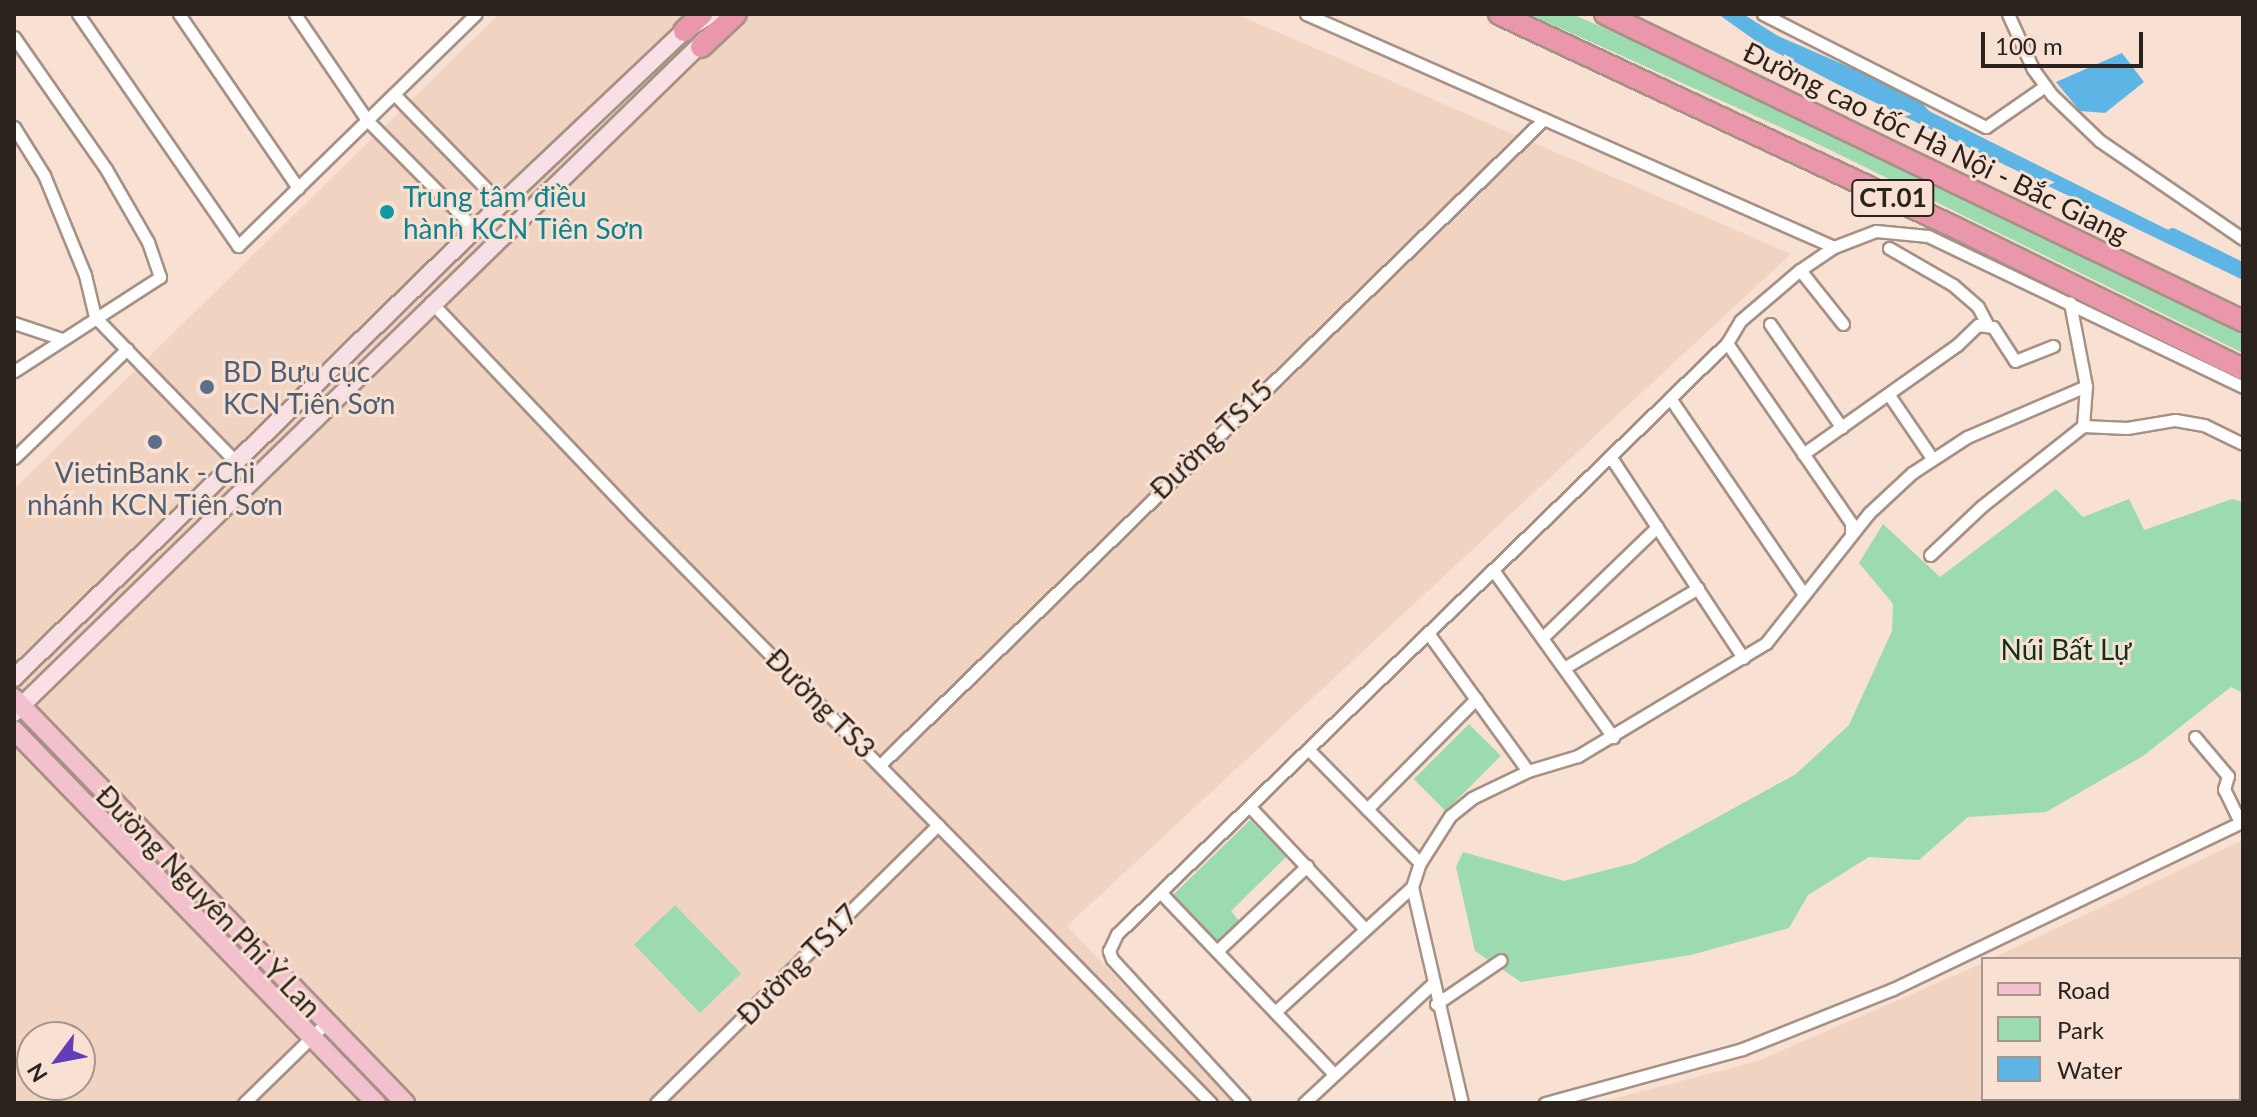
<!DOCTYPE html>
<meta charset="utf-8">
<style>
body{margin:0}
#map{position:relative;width:2257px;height:1117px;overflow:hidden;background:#f8e1d3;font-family:Lato,sans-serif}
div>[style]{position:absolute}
.built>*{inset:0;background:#f1d3c2}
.green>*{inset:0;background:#9bdbaf;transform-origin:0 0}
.water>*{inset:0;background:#5db5e6}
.canal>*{height:11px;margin:-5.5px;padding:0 5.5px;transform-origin:5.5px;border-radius:5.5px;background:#5db5e6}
.roads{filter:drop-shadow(2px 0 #a69184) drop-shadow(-2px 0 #a69184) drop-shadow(0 2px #a69184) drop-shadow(0 -2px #a69184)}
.minor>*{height:11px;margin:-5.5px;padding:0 5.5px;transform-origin:5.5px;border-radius:5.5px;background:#fff}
.secondary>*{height:16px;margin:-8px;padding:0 8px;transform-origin:8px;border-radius:8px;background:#f9e0e6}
.primary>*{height:18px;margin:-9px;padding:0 9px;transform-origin:9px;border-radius:9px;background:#f2c1cd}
.motorway>*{height:20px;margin:-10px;padding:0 10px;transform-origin:10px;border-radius:10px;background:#ea97ab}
.dots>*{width:22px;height:22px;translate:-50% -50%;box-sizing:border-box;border:4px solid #f8e1d3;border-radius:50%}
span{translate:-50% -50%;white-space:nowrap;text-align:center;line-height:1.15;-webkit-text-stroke:6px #f8e1d3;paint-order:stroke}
.shield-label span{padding:2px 6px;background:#f8e1d3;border:2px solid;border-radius:6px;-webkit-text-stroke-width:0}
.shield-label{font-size:26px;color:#2a221d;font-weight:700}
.street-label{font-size:28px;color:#2a221d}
.culture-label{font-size:28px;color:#0d838f}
.left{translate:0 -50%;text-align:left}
.service-label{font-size:28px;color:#4e5e75}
.park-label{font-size:28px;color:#0f321d}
.frame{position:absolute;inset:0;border:16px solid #2a221d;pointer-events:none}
.legend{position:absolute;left:1981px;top:957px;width:260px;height:144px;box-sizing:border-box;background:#f8e1d3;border:2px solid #a6958a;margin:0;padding:10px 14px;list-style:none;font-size:24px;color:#2a221d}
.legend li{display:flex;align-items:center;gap:16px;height:40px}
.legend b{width:40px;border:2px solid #a6958a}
.north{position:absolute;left:16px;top:1021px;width:80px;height:80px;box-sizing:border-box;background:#f8e1d3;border:2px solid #a6958a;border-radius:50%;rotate:238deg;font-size:22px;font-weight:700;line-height:32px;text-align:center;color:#2a221d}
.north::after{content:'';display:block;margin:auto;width:28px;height:36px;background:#623eb6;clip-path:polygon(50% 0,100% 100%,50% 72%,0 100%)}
.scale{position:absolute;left:1981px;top:32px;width:162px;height:36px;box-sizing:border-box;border:4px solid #2a221d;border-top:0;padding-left:10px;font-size:24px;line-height:28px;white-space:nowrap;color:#2a221d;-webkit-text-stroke:6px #f8e1d3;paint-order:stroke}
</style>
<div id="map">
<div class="built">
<i style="clip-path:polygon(evenodd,499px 14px,1236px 14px,1791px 254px,1067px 926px,1236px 1103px,14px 1103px,14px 489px,499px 14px,32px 1037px,80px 1037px,80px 1085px,32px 1085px,32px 1037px)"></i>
<i style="clip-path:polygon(2243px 840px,2243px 1103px,1597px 1103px,1758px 1061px,1983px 963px,1983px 1099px,2239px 1099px,2239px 959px,1991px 959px)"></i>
</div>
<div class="green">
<i style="clip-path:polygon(1529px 14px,1572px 14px,1733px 84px,2243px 333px,2243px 353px,1820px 145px)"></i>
<i style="clip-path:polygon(2056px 489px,2083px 517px,2129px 499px,2144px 530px,2232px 499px,2243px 502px,2243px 693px,2231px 687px,2143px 756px,2046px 812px,1968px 817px,1919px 860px,1869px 857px,1808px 895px,1789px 928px,1691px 955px,1521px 982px,1475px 951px,1456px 867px,1463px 852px,1564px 881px,1634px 863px,1796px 774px,1849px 725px,1892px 631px,1893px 604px,1859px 563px,1883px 524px,1940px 577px)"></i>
<i style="left:1469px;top:724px;width:45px;height:78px;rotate:45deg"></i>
<i style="clip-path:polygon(40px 737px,304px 1010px,303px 1012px,35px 741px)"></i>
<i style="clip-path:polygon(1250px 820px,1286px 857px,1231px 911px,1239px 921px,1216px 943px,1172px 896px)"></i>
<i style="left:675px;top:905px;width:95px;height:57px;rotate:46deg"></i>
<i style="clip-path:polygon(338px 1044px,395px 1103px,386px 1103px,337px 1052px)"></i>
</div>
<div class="water">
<i style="clip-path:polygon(1718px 14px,1743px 14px,1778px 36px,1916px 96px,1929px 111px,2243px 267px,2243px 280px,1839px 85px,1760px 44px)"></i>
<i style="clip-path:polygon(2122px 53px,2144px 82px,2105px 113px,2080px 111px,2056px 82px)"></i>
</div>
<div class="canal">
<i style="left:2172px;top:233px;width:79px;rotate:26.2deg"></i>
</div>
<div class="roads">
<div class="minor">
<i style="left:78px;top:14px;width:282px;rotate:55.4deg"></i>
<i style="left:238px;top:246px;width:332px;rotate:-44.3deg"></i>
<i style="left:179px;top:14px;width:211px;rotate:55.6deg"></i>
<i style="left:295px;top:14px;width:128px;rotate:55.8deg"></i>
<i style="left:367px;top:120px;width:153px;rotate:45.3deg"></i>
<i style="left:1306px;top:14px;width:577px;rotate:23.81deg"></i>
<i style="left:1763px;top:14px;width:250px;rotate:26.9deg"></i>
<i style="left:1986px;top:127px;width:72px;rotate:-34.8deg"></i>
<i style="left:2008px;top:14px;width:60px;rotate:65.6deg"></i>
<i style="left:2033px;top:69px;width:32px;rotate:54deg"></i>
<i style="left:2052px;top:95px;width:66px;rotate:43.8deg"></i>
<i style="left:2100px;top:141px;width:173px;rotate:34.4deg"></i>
<i style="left:14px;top:37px;width:161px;rotate:55.1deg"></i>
<i style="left:106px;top:169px;width:84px;rotate:60.1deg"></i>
<i style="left:148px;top:242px;width:37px;rotate:71deg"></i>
<i style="left:160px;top:277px;width:174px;rotate:147.2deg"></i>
<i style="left:394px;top:94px;width:153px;rotate:45.8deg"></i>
<i style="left:14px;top:127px;width:57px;rotate:58deg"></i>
<i style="left:44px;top:175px;width:108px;rotate:67.7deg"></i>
<i style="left:85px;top:275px;width:43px;rotate:76.6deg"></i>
<i style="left:95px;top:317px;width:202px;rotate:45.8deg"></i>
<i style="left:1889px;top:248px;width:74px;rotate:30deg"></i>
<i style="left:1953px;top:285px;width:33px;rotate:41deg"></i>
<i style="left:1978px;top:307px;width:19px;rotate:62deg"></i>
<i style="left:1800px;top:270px;width:69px;rotate:51.5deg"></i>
<i style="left:431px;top:302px;width:292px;rotate:46.5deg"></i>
<i style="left:632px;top:514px;width:826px;rotate:45.49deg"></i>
<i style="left:14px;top:323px;width:51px;rotate:18.4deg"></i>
<i style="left:1770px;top:324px;width:126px;rotate:55.3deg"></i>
<i style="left:1727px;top:343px;width:219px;rotate:55.4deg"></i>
<i style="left:1851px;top:523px;width:11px;rotate:90deg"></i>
<i style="left:1889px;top:395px;width:76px;rotate:55.7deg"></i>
<i style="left:1670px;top:398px;width:236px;rotate:55.7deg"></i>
<i style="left:2083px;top:426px;width:44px;rotate:2.6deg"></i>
<i style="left:2127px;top:428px;width:49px;rotate:-9.5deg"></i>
<i style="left:2175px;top:420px;width:29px;rotate:10deg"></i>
<i style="left:2204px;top:425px;width:43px;rotate:26deg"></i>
<i style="left:1803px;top:454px;width:189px;rotate:-35.3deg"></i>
<i style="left:1957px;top:345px;width:29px;rotate:-44deg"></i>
<i style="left:1978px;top:325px;width:15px;rotate:8deg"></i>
<i style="left:1993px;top:327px;width:40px;rotate:57.1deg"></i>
<i style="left:2015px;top:361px;width:41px;rotate:-21.5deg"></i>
<i style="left:1610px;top:456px;width:242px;rotate:56.6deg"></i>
<i style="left:14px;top:458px;width:157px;rotate:-44deg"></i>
<i style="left:1930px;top:555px;width:71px;rotate:-43.3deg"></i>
<i style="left:1982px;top:506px;width:129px;rotate:-38.4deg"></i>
<i style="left:2083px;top:426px;width:40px;rotate:-85.7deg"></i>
<i style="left:2086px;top:386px;width:85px;rotate:-100.9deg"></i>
<i style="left:1493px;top:570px;width:206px;rotate:54.3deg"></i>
<i style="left:1428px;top:633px;width:170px;rotate:54.1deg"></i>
<i style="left:1542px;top:638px;width:160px;rotate:-44deg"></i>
<i style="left:1564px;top:668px;width:156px;rotate:-30.8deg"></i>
<i style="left:2195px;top:737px;width:51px;rotate:49.8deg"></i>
<i style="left:2228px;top:776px;width:14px;rotate:107deg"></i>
<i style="left:2224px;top:789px;width:37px;rotate:64deg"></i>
<i style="left:1309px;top:750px;width:158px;rotate:45.5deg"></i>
<i style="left:881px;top:764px;width:925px;rotate:-44.21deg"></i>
<i style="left:1250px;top:807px;width:168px;rotate:46.7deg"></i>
<i style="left:1367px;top:809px;width:155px;rotate:-45.3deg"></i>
<i style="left:1161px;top:893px;width:248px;rotate:46.3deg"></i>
<i style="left:1217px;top:951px;width:124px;rotate:-43.4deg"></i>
<i style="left:1436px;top:1004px;width:78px;rotate:-34.1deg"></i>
<i style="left:1275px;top:1012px;width:185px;rotate:-42.4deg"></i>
<i style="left:2239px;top:1033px;width:9px;rotate:-63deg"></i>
<i style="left:244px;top:1103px;width:116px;rotate:-44.3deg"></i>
<i style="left:656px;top:1103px;width:396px;rotate:-44.6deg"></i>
<i style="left:1244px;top:1103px;width:195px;rotate:-132.5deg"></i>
<i style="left:1112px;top:959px;width:9px;rotate:-111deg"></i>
<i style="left:1109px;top:951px;width:19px;rotate:-65deg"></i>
<i style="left:1117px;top:934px;width:849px;rotate:-44.09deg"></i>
<i style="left:1727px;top:343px;width:26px;rotate:-59deg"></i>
<i style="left:1740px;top:321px;width:79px;rotate:-40.4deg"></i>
<i style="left:1800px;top:270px;width:41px;rotate:-34.1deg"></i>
<i style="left:1834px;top:247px;width:45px;rotate:-20.9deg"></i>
<i style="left:1876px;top:231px;width:52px;rotate:5.5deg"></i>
<i style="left:1928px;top:236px;width:349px;rotate:25.6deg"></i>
<i style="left:1304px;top:1103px;width:173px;rotate:-42.9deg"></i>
<i style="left:1462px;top:1103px;width:222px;rotate:-103deg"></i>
<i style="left:1412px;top:887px;width:25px;rotate:-72deg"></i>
<i style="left:1420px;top:863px;width:56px;rotate:-57.4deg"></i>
<i style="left:1450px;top:816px;width:28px;rotate:-39deg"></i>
<i style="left:1472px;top:798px;width:62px;rotate:-25.7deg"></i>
<i style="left:1528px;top:771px;width:52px;rotate:-16.7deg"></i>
<i style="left:1578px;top:756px;width:219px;rotate:-31deg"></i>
<i style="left:1766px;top:643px;width:166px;rotate:-51.6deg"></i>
<i style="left:1869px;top:513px;width:59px;rotate:-42.9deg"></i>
<i style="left:1912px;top:473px;width:66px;rotate:-33.2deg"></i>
<i style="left:1967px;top:437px;width:129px;rotate:-23.2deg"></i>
<i style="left:1545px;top:1103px;width:204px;rotate:-15.3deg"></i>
<i style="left:1742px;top:1049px;width:162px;rotate:-21.7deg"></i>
<i style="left:1893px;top:989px;width:388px;rotate:-25.6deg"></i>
<i style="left:2205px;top:1103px;width:4px;rotate:-63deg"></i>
</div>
<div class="secondary">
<i style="left:14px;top:678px;width:680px;rotate:-44.22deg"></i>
<i style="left:501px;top:204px;width:252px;rotate:-43.4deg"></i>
<i style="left:684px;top:31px;width:33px;rotate:-31deg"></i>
<i style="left:14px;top:713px;width:966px;rotate:-44.25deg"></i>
</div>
<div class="primary">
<i style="left:14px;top:698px;width:563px;rotate:46.01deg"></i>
<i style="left:14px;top:730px;width:520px;rotate:45.86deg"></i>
</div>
<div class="motorway">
<i style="left:1499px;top:14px;width:500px;rotate:25.08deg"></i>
<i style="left:1952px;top:226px;width:324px;rotate:26.2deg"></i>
<i style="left:1605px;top:14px;width:708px;rotate:25.7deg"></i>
<i style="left:684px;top:31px;width:25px;rotate:-43deg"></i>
<i style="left:701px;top:47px;width:48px;rotate:-43.3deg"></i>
</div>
</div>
<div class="dots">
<i style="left:387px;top:212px;background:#0f9aa8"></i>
<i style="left:207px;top:387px;background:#5c6f8a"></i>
<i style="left:155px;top:442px;background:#5c6f8a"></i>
</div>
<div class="shield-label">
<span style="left:1893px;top:198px">CT.01</span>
</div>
<div class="street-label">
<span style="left:1936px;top:142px;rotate:26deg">Đường cao tốc Hà Nội - Bắc Giang</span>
<span style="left:1211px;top:439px;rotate:-44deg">Đường TS15</span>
<span style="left:821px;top:703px;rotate:45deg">Đường TS3</span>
<span style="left:209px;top:901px;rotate:46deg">Đường Nguyên Phi Ỷ Lan</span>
<span style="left:797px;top:964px;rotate:-45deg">Đường TS17</span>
</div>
<div class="culture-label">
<span class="left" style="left:403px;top:212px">Trung tâm điều<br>hành KCN Tiên Sơn</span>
</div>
<div class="service-label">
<span class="left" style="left:223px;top:387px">BD Bưu cục<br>KCN Tiên Sơn</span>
<span style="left:155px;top:488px">VietinBank - Chi<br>nhánh KCN Tiên Sơn</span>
</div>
<div class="park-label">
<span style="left:2066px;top:649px">Núi Bất Lự</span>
</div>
<div class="frame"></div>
<ul class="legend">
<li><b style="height:10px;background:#f2c1cd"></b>Road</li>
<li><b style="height:22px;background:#9bdbaf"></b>Park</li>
<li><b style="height:22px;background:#5db5e6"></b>Water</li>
</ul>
<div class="north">N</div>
<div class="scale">100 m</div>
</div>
